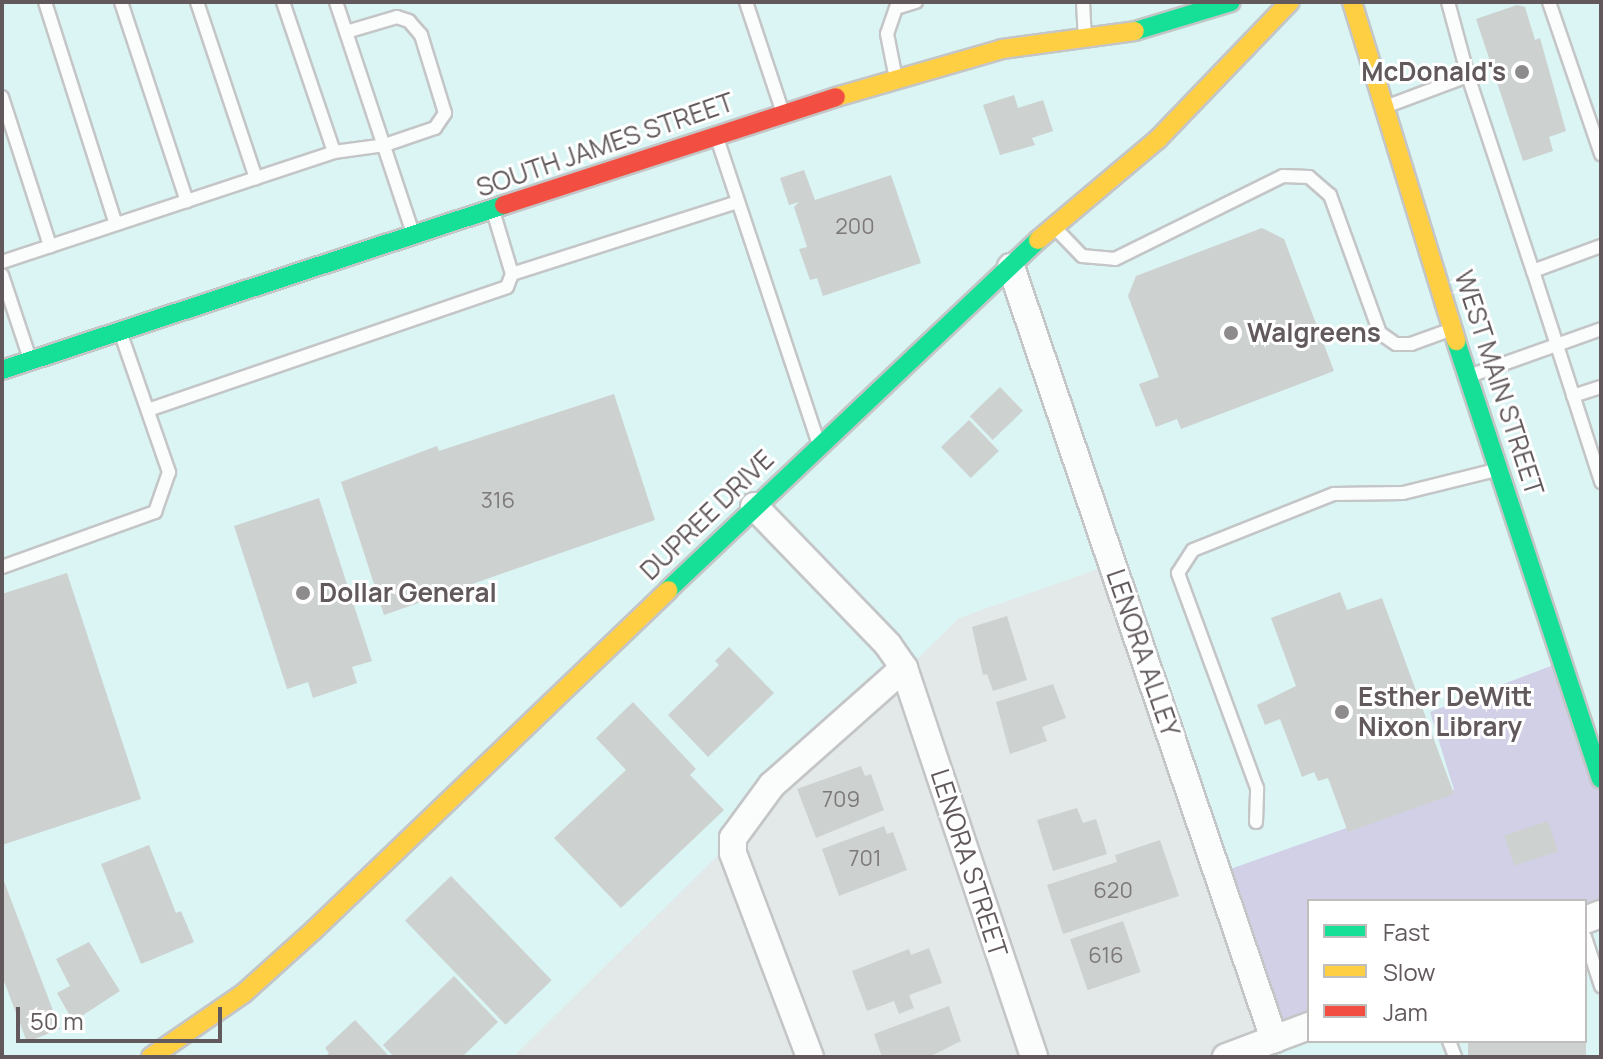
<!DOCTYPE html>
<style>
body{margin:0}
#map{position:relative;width:1603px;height:1059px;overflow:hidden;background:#e3e9e9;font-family:Manrope,sans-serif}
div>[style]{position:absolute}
.commercial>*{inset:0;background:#daf5f4}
.green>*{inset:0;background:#d1d0e7}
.building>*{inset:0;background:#cdd1d0;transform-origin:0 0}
.roads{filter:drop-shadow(2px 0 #c4c5c6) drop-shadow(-2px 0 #c4c5c6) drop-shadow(0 2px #c4c5c6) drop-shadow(0 -2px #c4c5c6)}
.lane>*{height:12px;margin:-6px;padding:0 6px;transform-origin:6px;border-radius:6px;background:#fbfcfc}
.street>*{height:26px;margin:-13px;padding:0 13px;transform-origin:13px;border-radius:13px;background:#fbfcfc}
.fast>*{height:18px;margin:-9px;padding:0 9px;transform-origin:9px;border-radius:9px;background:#16e098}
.slow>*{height:18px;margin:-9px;padding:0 9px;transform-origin:9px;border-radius:9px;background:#ffcf43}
.jam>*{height:18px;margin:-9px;padding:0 9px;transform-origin:9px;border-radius:9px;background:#f24e42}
.dots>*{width:22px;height:22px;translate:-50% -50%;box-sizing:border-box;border:4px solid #fff;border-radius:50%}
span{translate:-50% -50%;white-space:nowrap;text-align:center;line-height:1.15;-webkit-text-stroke:6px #fff;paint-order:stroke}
.number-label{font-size:22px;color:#7d787a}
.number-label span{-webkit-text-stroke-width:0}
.poi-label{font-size:26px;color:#61595b;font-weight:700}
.right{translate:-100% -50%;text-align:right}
.left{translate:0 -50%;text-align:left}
.street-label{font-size:26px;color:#61595b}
.frame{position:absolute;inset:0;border:4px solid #61595b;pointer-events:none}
.legend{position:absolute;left:1307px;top:899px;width:280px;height:144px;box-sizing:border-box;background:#fff;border:2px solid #c0bdbd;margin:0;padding:10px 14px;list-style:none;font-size:24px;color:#61595b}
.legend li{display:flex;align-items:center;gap:16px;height:40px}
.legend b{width:40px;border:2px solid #c0bdbd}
.scale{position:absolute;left:16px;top:1007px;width:206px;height:36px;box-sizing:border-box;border:4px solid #61595b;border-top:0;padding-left:10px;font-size:24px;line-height:28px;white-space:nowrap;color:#61595b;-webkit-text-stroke:6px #fff;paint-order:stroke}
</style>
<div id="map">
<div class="commercial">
<i style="clip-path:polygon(evenodd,2px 2px,1601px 2px,1601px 1057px,1226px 1057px,1274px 1039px,1112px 564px,959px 618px,513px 1057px,2px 1057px,2px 2px,1309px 901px,1585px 901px,1585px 1041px,1309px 1041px,1309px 901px)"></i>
</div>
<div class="green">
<i style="clip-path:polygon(1564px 661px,1601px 779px,1601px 913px,1585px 919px,1585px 901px,1309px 901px,1309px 1026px,1278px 1038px,1222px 872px,1454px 790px,1430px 712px)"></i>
</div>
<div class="building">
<i style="clip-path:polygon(1517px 5px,1525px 7px,1535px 40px,1540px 38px,1566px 131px,1549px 137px,1553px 151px,1523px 161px,1476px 19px)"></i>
<i style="clip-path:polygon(1014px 95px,1018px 108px,1043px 100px,1053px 131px,1032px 138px,1035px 145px,1000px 155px,983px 105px)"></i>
<i style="clip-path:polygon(804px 170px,815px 200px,891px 175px,921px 263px,823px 296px,817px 278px,810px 280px,799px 249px,807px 247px,794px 207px,799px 202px,789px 205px,780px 178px)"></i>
<i style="clip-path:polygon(1262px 228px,1284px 239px,1334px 371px,1181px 429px,1177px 419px,1156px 427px,1139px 384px,1159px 377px,1128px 296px,1136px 276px)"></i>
<i style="left:1000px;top:387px;width:33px;height:42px;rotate:46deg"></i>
<i style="clip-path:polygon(614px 394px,655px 520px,384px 615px,341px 482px,437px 446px,439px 451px)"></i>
<i style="left:969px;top:420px;width:43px;height:39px;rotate:46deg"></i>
<i style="clip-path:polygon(319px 498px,372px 661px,352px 667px,357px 683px,313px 698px,308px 682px,287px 689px,234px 526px)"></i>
<i style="clip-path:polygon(67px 573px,141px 799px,2px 845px,2px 594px)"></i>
<i style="clip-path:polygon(1340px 592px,1347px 610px,1382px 598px,1454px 794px,1348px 832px,1328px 778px,1318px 781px,1314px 772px,1302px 777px,1280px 719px,1265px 725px,1257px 705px,1296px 686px,1271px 618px)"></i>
<i style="clip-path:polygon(1007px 616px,1027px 680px,993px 691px,987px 674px,983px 675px,972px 627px)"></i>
<i style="clip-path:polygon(729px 647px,774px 693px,708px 757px,668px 715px,719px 665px,715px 661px)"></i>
<i style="clip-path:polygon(1053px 684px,1066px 718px,1042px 727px,1047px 741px,1010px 754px,996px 702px)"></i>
<i style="clip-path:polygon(633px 702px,696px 769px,690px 775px,724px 810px,621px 908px,554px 838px,626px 770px,596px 738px)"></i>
<i style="clip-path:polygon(861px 766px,865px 776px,871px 774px,884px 810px,816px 838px,797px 789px)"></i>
<i style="clip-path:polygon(1077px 808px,1083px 823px,1096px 819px,1107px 854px,1053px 871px,1037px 820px)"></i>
<i style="left:1548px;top:821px;width:32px;height:46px;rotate:72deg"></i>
<i style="clip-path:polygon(884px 826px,887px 834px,893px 832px,907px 870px,839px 896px,822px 849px)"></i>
<i style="clip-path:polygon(1160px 840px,1179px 896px,1063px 934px,1047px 885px,1117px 862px,1115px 855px)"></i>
<i style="clip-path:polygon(149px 845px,176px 913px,181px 911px,194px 942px,141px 964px,101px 864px)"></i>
<i style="clip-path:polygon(2px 876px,60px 1029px,27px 1042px,2px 976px)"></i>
<i style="left:451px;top:876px;width:145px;height:64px;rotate:46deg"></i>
<i style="left:1123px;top:921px;width:54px;height:56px;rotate:71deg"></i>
<i style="clip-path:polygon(89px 942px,120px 991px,77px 1019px,70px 1016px,57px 993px,70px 986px,56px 959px)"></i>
<i style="clip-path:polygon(929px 948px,942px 983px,909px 995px,914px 1008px,899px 1014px,894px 1001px,867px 1011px,852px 971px,909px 949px,911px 955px)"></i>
<i style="clip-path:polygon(454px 976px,498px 1022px,462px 1057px,394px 1057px,383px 1045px)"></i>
<i style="clip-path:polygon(949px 1006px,961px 1041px,929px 1057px,882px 1057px,874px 1034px)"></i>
<i style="clip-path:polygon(355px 1020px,388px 1055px,386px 1057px,325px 1057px,329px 1053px,325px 1048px)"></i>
<i style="left:1468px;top:1041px;width:118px;height:17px"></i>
</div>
<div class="roads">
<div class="lane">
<i style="left:45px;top:2px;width:233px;rotate:72.3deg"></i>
<i style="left:121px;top:2px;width:210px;rotate:71.7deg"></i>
<i style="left:197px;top:2px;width:186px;rotate:71.5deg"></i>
<i style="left:283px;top:2px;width:158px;rotate:71.2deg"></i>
<i style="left:336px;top:2px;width:243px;rotate:71.6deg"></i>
<i style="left:746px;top:2px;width:114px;rotate:71.6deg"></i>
<i style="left:1083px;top:2px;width:34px;rotate:87deg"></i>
<i style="left:1549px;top:2px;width:161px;rotate:71.1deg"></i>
<i style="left:895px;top:74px;width:41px;rotate:-101.3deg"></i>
<i style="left:887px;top:34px;width:28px;rotate:-71deg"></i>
<i style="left:896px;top:8px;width:21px;rotate:-17deg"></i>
<i style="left:1468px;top:76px;width:206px;rotate:71.6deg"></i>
<i style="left:1533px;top:271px;width:72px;rotate:-20.2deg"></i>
<i style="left:2px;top:97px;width:157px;rotate:72.1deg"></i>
<i style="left:1393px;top:104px;width:80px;rotate:-20.5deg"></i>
<i style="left:1468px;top:76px;width:77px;rotate:-105.1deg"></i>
<i style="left:717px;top:138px;width:317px;rotate:71.6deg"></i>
<i style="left:1057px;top:230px;width:36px;rotate:46deg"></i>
<i style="left:1082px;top:256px;width:33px;rotate:5deg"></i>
<i style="left:1115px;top:259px;width:187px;rotate:-26.3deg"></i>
<i style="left:1283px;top:176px;width:26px;rotate:2deg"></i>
<i style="left:1309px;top:177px;width:28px;rotate:41deg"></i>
<i style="left:1330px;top:195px;width:147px;rotate:70.1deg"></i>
<i style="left:1380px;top:333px;width:19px;rotate:35deg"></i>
<i style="left:1396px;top:344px;width:15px"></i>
<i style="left:1411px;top:344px;width:37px;rotate:-20deg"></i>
<i style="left:2px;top:262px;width:350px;rotate:-18.3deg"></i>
<i style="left:334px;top:152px;width:51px;rotate:-7.8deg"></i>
<i style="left:385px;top:145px;width:53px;rotate:-18.8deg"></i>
<i style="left:435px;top:128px;width:18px;rotate:-56deg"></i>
<i style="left:445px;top:113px;width:82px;rotate:-107.1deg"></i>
<i style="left:421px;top:35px;width:18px;rotate:-131deg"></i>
<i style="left:409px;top:21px;width:13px;rotate:-162deg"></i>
<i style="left:397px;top:17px;width:53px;rotate:163.6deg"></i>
<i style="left:1533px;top:271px;width:222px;rotate:72.1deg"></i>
<i style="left:512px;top:274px;width:237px;rotate:-17.7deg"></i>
<i style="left:2px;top:275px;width:89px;rotate:71.6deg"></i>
<i style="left:1472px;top:375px;width:137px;rotate:-19.6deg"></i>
<i style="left:1573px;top:396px;width:29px;rotate:-18deg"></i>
<i style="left:148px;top:410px;width:379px;rotate:-18.9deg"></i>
<i style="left:507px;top:287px;width:14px;rotate:-69deg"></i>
<i style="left:512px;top:274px;width:63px;rotate:-106.7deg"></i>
<i style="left:2px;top:567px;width:163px;rotate:-19.8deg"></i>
<i style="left:155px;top:512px;width:42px;rotate:-70.7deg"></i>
<i style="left:169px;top:472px;width:146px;rotate:-109.2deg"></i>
<i style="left:1256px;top:822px;width:34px;rotate:-88deg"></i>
<i style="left:1257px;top:788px;width:229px;rotate:-110.2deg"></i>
<i style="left:1178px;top:573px;width:27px;rotate:-57deg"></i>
<i style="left:1193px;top:550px;width:152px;rotate:-21.7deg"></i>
<i style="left:1334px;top:494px;width:69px;rotate:-0.8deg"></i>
<i style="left:1403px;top:493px;width:92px;rotate:-13.9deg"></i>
<i style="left:1585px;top:937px;width:52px;rotate:71.9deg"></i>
<i style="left:1449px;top:1041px;width:17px;rotate:69deg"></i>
</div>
<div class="street">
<i style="left:1011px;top:267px;width:816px;rotate:71.19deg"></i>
<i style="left:754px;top:506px;width:193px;rotate:46deg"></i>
<i style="left:888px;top:645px;width:28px;rotate:55deg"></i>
<i style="left:904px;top:668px;width:410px;rotate:71.5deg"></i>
<i style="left:1585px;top:920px;width:17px;rotate:-21deg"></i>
<i style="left:810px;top:1057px;width:218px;rotate:-110.7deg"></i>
<i style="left:733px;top:853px;width:15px;rotate:-90deg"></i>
<i style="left:733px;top:838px;width:66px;rotate:-53.7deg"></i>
<i style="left:772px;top:785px;width:176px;rotate:-41.6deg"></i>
<i style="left:1226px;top:1057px;width:89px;rotate:-20.5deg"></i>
</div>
<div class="fast">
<i style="left:1135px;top:31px;width:100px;rotate:-16.8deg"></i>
<i style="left:1456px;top:341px;width:461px;rotate:71.7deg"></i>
<i style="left:2px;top:370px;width:528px;rotate:-18.19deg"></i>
<i style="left:668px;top:590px;width:509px;rotate:-43.41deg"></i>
</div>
<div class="slow">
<i style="left:1352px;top:2px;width:355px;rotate:72.9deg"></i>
<i style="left:836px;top:97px;width:173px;rotate:-16.1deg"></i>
<i style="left:1002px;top:49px;width:134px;rotate:-7.7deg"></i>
<i style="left:1038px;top:240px;width:157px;rotate:-40.1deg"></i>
<i style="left:1158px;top:139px;width:190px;rotate:-46.1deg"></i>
<i style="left:151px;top:1057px;width:113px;rotate:-34.5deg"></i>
<i style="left:244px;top:993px;width:94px;rotate:-42deg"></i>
<i style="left:314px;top:930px;width:491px;rotate:-43.8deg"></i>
</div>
<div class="jam">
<i style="left:504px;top:205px;width:349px;rotate:-18deg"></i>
</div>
</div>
<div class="dots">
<i style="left:1522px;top:72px;background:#8e8b8d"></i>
<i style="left:1231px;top:333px;background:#8e8b8d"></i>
<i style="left:303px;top:593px;background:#8e8b8d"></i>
<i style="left:1342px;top:712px;background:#8e8b8d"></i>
</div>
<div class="number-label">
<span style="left:855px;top:227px">200</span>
<span style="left:498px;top:501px">316</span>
<span style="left:841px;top:800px">709</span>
<span style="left:865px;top:859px">701</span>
<span style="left:1113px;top:891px">620</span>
<span style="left:1106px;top:956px">616</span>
</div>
<div class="poi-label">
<span class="right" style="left:1506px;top:72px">McDonald's</span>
<span class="left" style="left:1247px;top:333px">Walgreens</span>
<span class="left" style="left:319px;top:593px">Dollar General</span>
<span class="left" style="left:1358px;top:712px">Esther DeWitt<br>Nixon Library</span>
</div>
<div class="street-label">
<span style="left:605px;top:145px;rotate:-19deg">SOUTH JAMES STREET</span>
<span style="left:1499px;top:383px;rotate:72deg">WEST MAIN STREET</span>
<span style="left:707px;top:515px;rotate:-44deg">DUPREE DRIVE</span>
<span style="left:1143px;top:653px;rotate:71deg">LENORA ALLEY</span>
<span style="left:969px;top:863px;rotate:72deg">LENORA STREET</span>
</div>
<div class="frame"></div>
<ul class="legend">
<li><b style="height:10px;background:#16e098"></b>Fast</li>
<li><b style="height:10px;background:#ffcf43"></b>Slow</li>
<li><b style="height:10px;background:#f24e42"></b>Jam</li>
</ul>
<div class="scale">50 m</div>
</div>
